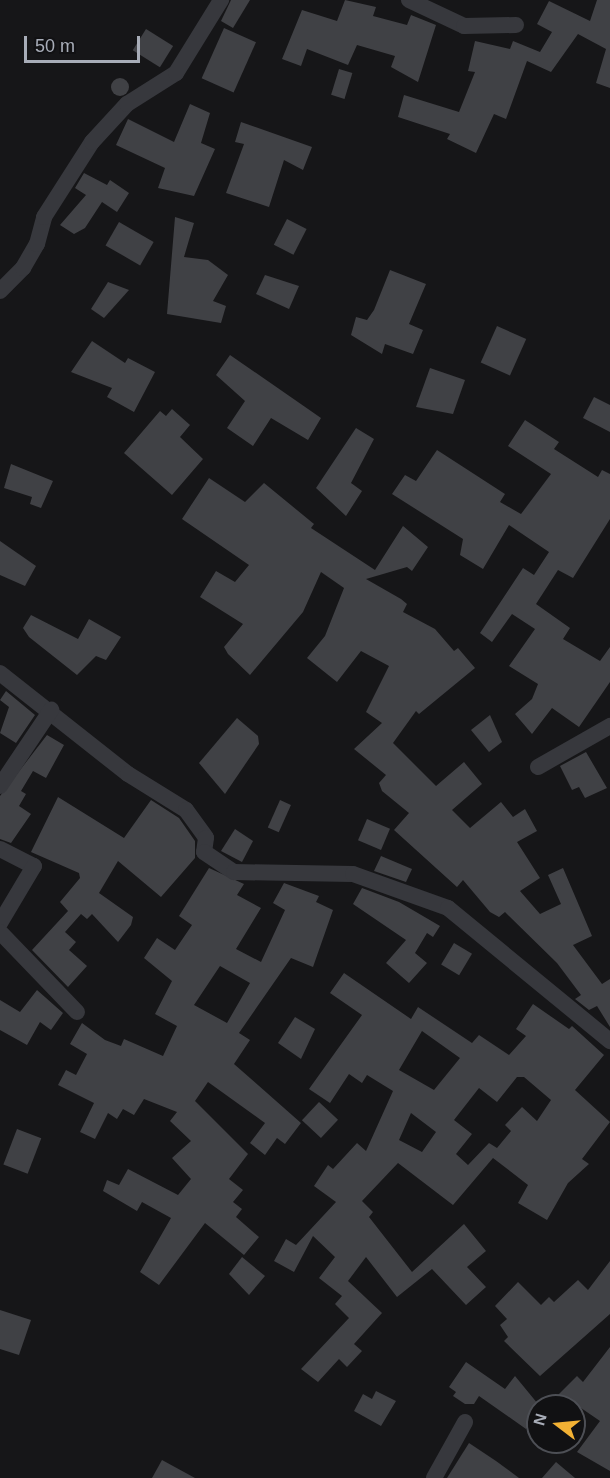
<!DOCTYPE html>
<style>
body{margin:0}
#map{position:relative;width:610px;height:1478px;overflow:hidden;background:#161618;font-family:Helvetica,sans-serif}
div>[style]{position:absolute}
.building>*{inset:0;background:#404145;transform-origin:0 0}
.round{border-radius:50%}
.minor>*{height:16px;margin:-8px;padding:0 8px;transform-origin:8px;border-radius:8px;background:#37383d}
span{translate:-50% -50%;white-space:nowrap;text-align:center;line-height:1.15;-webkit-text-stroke:5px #111113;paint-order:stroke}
.north{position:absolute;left:526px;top:1394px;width:60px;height:60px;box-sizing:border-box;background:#111113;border:2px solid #4d4f55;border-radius:50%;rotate:286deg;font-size:16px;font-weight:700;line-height:24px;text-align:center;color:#a8adb8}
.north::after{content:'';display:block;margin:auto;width:21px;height:27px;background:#f2b134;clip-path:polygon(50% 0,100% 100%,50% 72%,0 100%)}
.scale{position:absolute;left:24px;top:36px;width:116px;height:27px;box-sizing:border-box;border:3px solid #a8adb8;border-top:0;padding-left:8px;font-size:18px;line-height:21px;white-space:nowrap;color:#a8adb8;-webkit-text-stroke:4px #111113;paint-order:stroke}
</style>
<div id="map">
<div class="building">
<i style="clip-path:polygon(231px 0,250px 0,233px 28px,221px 21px)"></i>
<i style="clip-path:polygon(345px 0,376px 7px,373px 16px,407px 25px,411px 15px,436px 25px,418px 82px,391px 67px,395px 56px,357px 45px,348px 65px,307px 49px,301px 66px,282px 59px,302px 10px,337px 21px)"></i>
<i style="clip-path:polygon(597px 0,610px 0,610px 88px,596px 83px,606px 49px,578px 34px,551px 72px,527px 61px,506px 119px,494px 114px,476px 153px,447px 139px,450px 134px,398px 117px,404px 95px,459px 112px,475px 72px,468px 71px,475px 41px,510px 49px,513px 41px,540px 52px,552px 32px,537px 24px,549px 1px,590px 21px)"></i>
<i style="left:224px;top:28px;width:35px;height:55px;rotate:24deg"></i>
<i style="left:146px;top:29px;width:32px;height:25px;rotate:32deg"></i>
<i style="left:339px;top:69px;width:14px;height:27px;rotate:17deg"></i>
<i class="round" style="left:111px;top:78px;width:18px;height:18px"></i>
<i style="clip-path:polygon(190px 104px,210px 113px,201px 143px,215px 149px,194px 196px,158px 188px,165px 168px,116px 145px,128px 119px,174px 142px)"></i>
<i style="clip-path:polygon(241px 122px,312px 147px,303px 170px,284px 160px,269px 207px,226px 193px,244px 144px,235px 142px)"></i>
<i style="clip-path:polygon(84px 173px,107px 185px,110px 180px,129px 193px,117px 212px,102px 202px,85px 228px,74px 234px,60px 225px,86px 195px,75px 188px)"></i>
<i style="clip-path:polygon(175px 217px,194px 223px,184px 257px,208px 260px,228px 275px,213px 301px,226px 306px,221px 323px,167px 314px)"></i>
<i style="left:287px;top:219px;width:22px;height:29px;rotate:27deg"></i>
<i style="left:119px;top:222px;width:40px;height:27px;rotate:30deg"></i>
<i style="clip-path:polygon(390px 270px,426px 284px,409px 324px,423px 330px,413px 354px,385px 344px,382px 354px,351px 335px,356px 317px,367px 320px,374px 310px)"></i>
<i style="clip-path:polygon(265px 275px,299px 286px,289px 309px,256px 294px)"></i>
<i style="clip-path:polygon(108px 282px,129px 290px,104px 318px,91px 309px)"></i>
<i style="left:497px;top:326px;width:32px;height:40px;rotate:24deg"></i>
<i style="clip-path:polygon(92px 341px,125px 363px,128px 358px,155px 372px,134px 412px,107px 397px,112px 388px,71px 372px)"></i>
<i style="clip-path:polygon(230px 355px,321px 418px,308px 440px,271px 418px,253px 446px,227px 428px,245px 401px,216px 375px)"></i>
<i style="clip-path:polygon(430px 368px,465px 380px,453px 414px,416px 407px)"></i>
<i style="clip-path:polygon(594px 397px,610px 405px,610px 432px,583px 418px)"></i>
<i style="clip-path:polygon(172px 409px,190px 425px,180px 437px,203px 459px,172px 495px,124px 453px,160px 411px,166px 416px)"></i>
<i style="clip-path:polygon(525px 420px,559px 442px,554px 449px,598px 477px,602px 470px,610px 474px,610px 519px,573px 578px,558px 570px,536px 604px,570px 628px,563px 639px,600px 661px,610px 647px,610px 682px,579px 727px,552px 708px,532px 734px,515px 714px,532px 699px,538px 684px,509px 666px,535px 629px,512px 614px,492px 642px,480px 633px,523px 568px,534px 575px,549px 552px,509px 525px,483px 569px,460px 555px,463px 539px,392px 494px,405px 475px,416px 481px,437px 450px,505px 494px,500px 502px,521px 514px,551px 474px,508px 446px)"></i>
<i style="clip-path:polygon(356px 428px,374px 439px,351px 483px,362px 491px,346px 516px,316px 488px)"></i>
<i style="clip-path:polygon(11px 464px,53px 481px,41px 508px,30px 504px,32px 497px,4px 488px)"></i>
<i style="clip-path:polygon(209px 478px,245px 502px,264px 483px,314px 524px,311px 528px,375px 570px,403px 526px,428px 547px,412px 571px,407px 567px,366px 579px,401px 599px,407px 604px,403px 612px,435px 629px,454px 651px,458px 648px,475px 668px,419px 714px,416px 711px,393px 743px,436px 786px,464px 762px,482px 784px,452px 810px,470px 828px,501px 802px,513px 817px,525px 809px,537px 831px,517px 842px,540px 878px,520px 891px,540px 914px,561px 904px,548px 875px,563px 868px,592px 936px,573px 945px,602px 984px,610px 979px,610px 1027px,597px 1006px,589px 1010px,575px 999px,581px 995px,557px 963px,505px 912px,499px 917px,490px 912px,463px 880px,457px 887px,394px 830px,409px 813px,382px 791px,379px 783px,386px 775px,354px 749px,382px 723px,366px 712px,389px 666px,361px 651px,337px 682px,307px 658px,325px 636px,344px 588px,321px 572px,303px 612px,250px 675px,228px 654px,224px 647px,243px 624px,200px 597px,216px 571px,235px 582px,249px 565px,182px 519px)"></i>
<i style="clip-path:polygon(0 541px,36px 566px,25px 586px,0 575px)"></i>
<i style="clip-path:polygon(31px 615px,78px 639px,89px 619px,121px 637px,106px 660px,96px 656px,77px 675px,29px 637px,23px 628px)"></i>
<i style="clip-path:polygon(6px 691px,35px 715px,16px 743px,0 733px,9px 707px,0 700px)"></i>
<i style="clip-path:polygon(490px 715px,502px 742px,489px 752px,471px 730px)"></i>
<i style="clip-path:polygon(237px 718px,258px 736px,259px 744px,225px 794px,199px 763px)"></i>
<i style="clip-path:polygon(47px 735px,64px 745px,46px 778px,33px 771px,21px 791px,26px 794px,19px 806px,31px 814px,11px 843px,0 839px,0 796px)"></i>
<i style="clip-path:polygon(586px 752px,607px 788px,585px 798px,579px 787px,572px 790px,560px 766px)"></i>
<i style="clip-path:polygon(58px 797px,124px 838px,151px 800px,179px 818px,195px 841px,195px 858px,161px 897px,118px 861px,99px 893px,133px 917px,131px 925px,118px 942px,92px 914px,87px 919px,81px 914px,65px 932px,76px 942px,69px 950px,87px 966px,68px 987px,32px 950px,68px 911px,60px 902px,80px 878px,79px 873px,31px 852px)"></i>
<i style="left:280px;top:800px;width:12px;height:30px;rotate:24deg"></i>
<i style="left:367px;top:819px;width:25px;height:23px;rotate:23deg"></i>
<i style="clip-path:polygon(235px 829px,253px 841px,242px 862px,221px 851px)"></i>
<i style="clip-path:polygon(381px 856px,412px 869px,406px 882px,374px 871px)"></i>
<i style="clip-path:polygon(evenodd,209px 868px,244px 884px,237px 895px,261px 908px,236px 949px,261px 962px,285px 910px,273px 903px,284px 883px,319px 896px,316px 902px,333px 910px,313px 967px,291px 958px,239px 1033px,250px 1040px,234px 1064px,301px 1123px,285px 1144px,277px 1138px,265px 1155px,250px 1143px,265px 1123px,208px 1082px,195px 1101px,248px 1154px,229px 1179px,243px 1190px,233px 1202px,242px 1209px,236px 1217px,259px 1237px,244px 1255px,205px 1223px,159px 1285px,140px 1272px,171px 1218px,142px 1202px,137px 1211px,103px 1191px,107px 1180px,119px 1185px,128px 1169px,178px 1195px,191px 1179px,172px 1158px,191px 1141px,170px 1121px,177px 1112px,144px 1099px,134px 1115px,123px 1109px,117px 1119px,108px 1113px,95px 1139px,80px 1132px,94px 1103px,58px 1085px,66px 1070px,76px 1075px,87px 1054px,70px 1044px,82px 1023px,105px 1040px,121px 1046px,124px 1039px,163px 1056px,177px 1026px,155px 1014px,172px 981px,144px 958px,157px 938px,175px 950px,192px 925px,179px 916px,209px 868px,220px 966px,250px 983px,227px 1023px,194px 1005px,220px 966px)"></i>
<i style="clip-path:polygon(362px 888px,399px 902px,440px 926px,433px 937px,427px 933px,415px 953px,427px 963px,409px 983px,386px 963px,406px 940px,353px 904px)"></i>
<i style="left:454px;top:943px;width:21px;height:25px;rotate:31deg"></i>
<i style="clip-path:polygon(evenodd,344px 973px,411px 1019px,418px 1007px,472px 1043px,479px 1035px,509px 1055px,526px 1036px,516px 1029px,533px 1004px,569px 1029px,572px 1026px,604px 1055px,575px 1090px,610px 1122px,582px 1159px,589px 1164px,568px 1183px,547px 1220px,518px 1203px,528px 1185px,493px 1158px,453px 1205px,398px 1163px,362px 1201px,373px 1212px,369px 1217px,412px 1272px,464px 1224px,486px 1251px,467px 1267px,486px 1287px,466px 1305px,432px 1269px,397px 1297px,366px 1257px,348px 1281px,382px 1313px,354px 1344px,362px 1351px,347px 1367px,339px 1359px,318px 1382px,301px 1369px,349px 1318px,335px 1304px,342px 1296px,319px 1278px,335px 1257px,313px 1236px,294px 1272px,274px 1261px,286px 1239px,296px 1245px,336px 1202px,314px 1186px,328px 1165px,333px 1169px,357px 1143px,366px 1151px,393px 1091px,367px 1075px,362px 1083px,349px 1074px,330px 1103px,309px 1089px,362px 1015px,330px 993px,344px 973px,422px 1031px,460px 1058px,434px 1090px,399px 1070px,422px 1031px,344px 973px,517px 1077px,524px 1077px,551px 1100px,537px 1121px,522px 1107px,505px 1125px,511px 1131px,497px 1148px,489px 1143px,468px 1165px,456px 1154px,472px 1134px,454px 1120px,479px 1088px,497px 1102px,517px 1077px,344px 973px,411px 1113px,436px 1132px,422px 1152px,399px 1140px,411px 1113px)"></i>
<i style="clip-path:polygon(37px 990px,63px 1013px,51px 1030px,40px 1022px,27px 1045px,0 1030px,0 1000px,20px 1012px)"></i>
<i style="clip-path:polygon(295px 1017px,315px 1029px,301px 1059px,278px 1043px)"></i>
<i style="left:319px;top:1102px;width:26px;height:25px;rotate:43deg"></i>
<i style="left:17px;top:1129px;width:26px;height:38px;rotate:21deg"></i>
<i style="clip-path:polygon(242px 1257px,265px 1276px,249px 1295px,229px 1274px)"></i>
<i style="clip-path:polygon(610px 1261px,610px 1314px,540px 1376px,504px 1341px,508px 1337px,500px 1325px,507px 1319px,495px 1306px,518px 1282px,541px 1305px,549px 1297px,554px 1302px,578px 1280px,588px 1290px)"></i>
<i style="clip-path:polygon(0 1310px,31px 1320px,19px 1355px,0 1349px)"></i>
<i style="clip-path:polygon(610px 1347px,610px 1471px,577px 1452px,600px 1421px,581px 1408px,576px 1413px,558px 1395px,577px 1376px,583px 1382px)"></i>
<i style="clip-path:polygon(466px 1362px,505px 1389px,515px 1376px,538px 1404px,538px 1425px,532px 1421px,526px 1429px,479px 1396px,474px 1404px,465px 1404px,453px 1396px,456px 1392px,449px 1387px)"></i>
<i style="clip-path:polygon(376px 1391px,396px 1401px,381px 1426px,354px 1411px,363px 1394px,372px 1399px)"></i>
<i style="clip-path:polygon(469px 1443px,496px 1461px,519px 1478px,447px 1478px)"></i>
<i style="clip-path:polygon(162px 1460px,195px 1478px,152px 1478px)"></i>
<i style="clip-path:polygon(556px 1462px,575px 1478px,542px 1478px)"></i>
</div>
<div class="minor">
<i style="left:409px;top:0;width:61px;rotate:25.3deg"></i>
<i style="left:464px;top:26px;width:52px;rotate:-1.1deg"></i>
<i style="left:0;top:291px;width:33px;rotate:-45deg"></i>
<i style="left:23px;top:268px;width:28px;rotate:-60deg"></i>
<i style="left:37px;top:244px;width:28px;rotate:-75deg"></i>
<i style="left:44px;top:217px;width:89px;rotate:-57.4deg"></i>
<i style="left:92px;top:142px;width:52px;rotate:-47.4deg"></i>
<i style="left:127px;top:104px;width:58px;rotate:-32.3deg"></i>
<i style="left:176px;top:73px;width:86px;rotate:-58.3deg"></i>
<i style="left:0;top:673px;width:163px;rotate:38.3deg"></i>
<i style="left:128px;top:774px;width:68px;rotate:31.8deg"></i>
<i style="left:186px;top:810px;width:34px;rotate:54deg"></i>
<i style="left:206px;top:838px;width:14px;rotate:98deg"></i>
<i style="left:204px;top:852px;width:36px;rotate:34deg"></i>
<i style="left:234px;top:872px;width:119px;rotate:1deg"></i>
<i style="left:353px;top:874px;width:101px;rotate:19.7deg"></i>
<i style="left:448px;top:908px;width:210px;rotate:39.4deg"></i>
<i style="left:538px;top:767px;width:83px;rotate:-29.7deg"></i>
<i style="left:0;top:786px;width:92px;rotate:-56.1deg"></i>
<i style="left:0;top:849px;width:38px;rotate:27deg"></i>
<i style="left:34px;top:866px;width:66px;rotate:120.8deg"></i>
<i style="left:0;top:932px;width:111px;rotate:46.1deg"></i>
<i style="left:434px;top:1478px;width:64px;rotate:-61deg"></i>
</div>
<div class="north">N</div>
<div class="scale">50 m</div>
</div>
